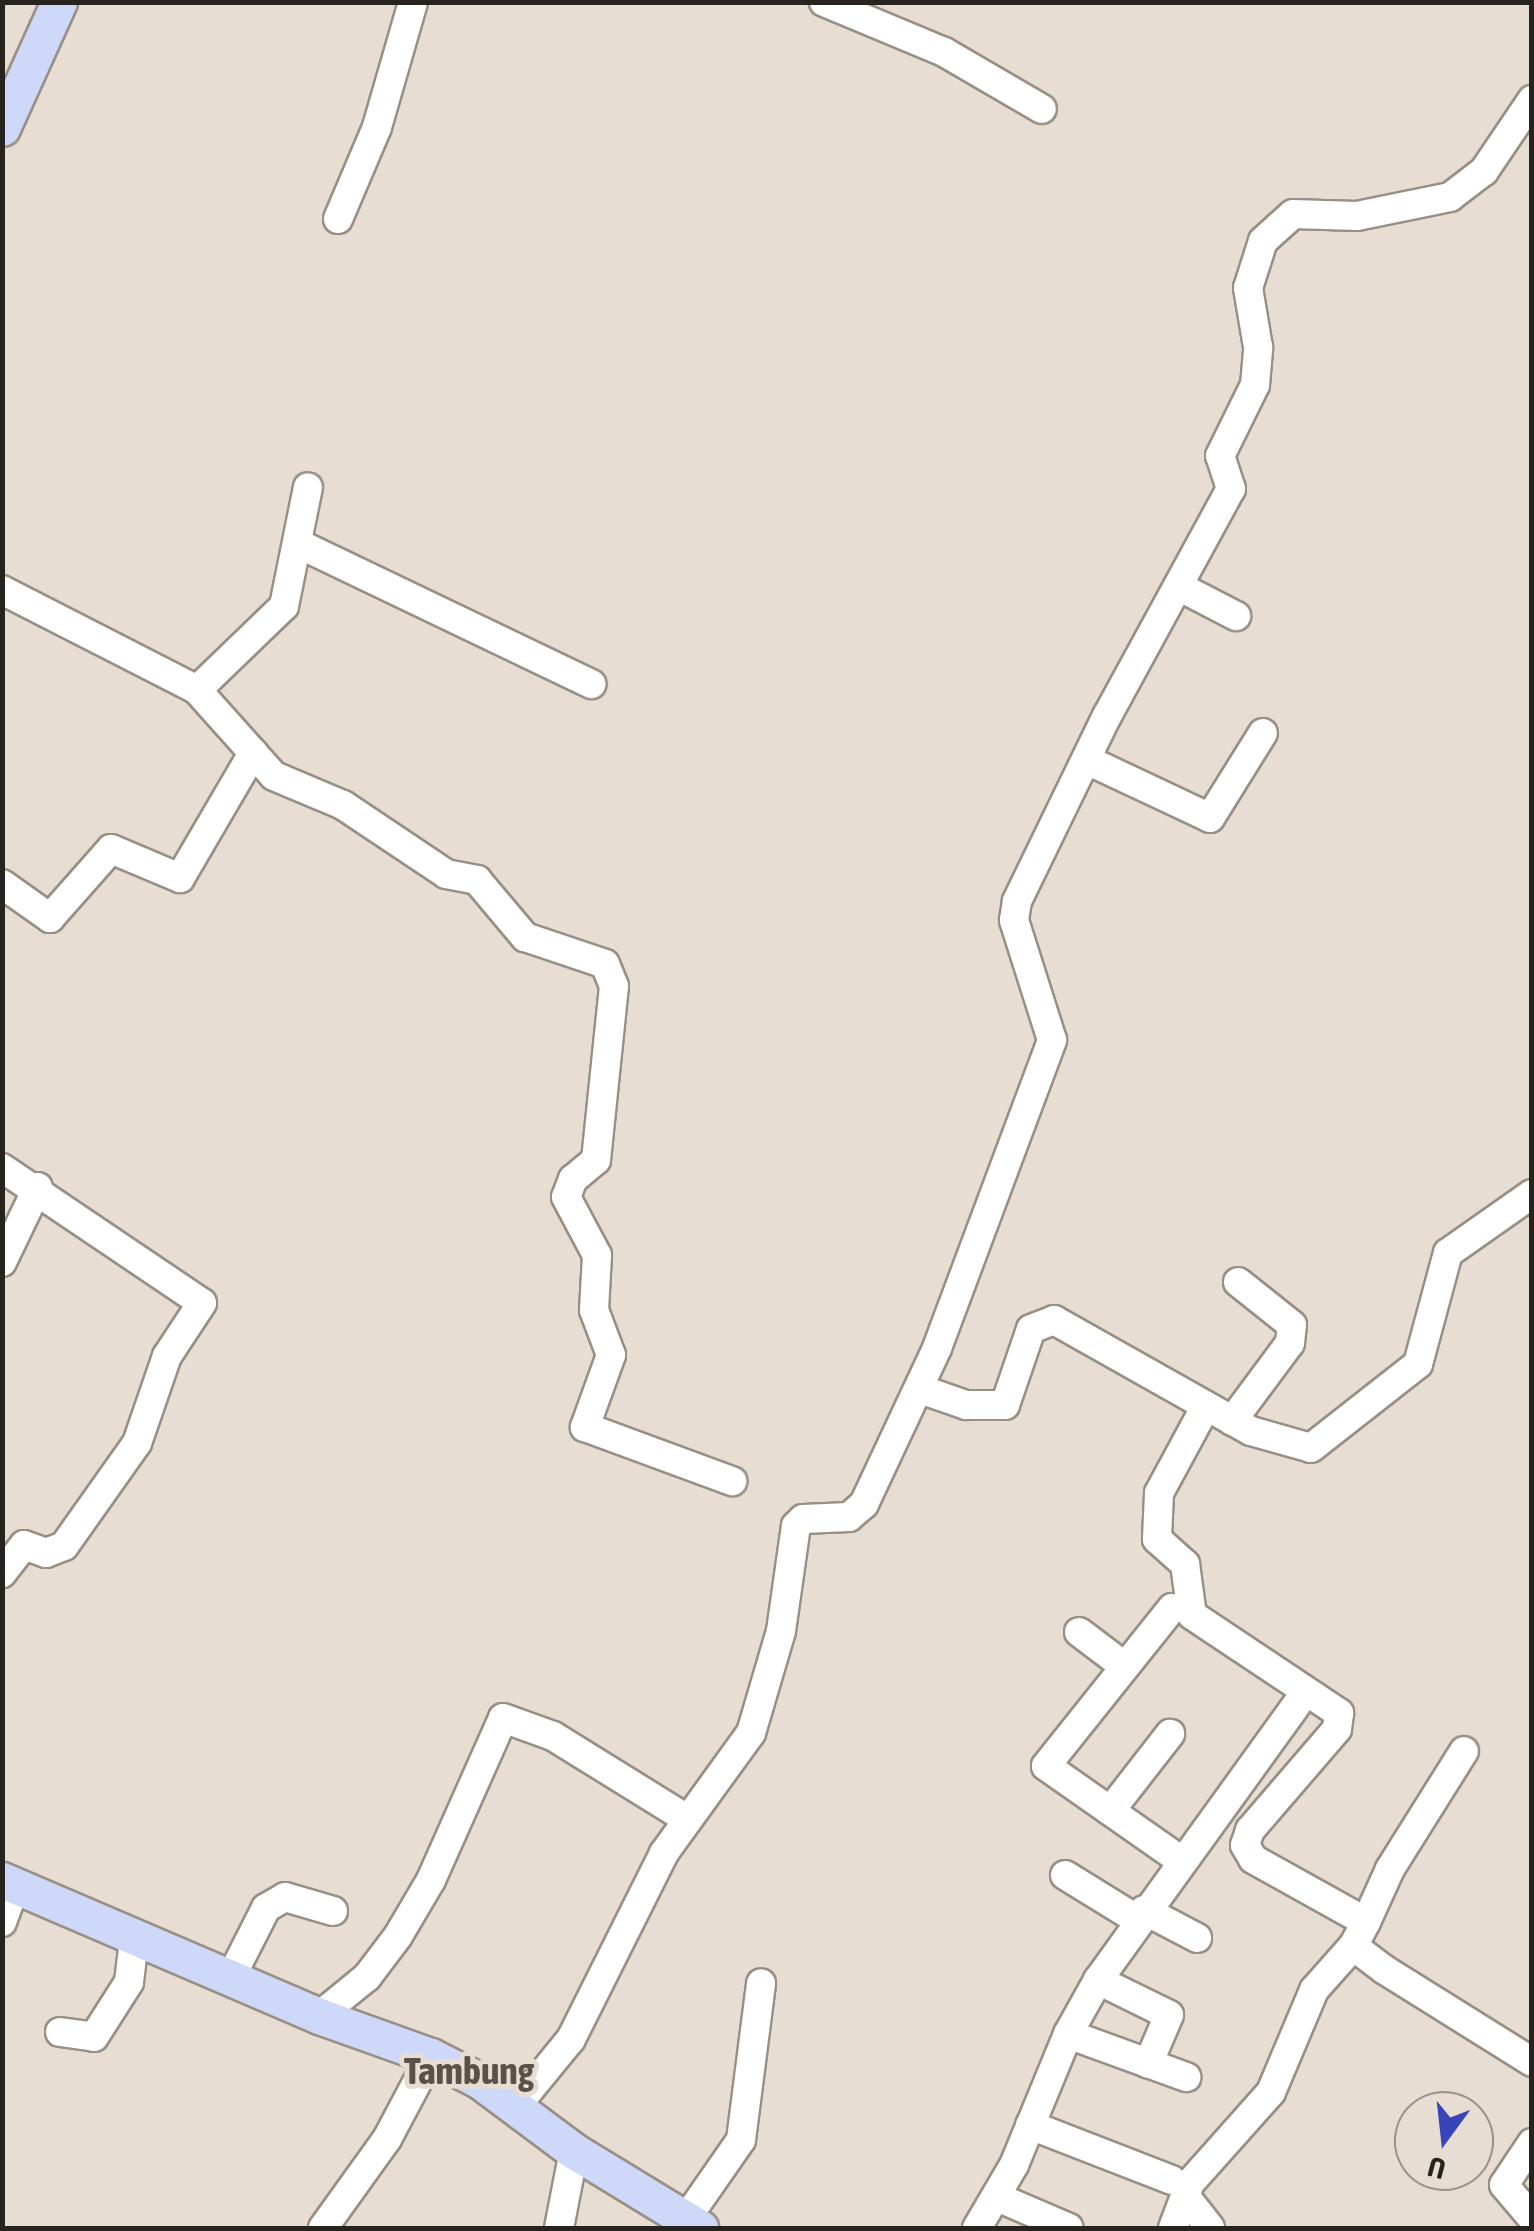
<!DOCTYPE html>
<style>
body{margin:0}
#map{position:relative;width:1534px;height:2231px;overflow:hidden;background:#e7ddd2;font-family:"Asap Condensed",sans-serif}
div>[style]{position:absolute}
.roads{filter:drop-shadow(2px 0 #988f85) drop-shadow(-2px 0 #988f85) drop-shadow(0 2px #988f85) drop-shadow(0 -2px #988f85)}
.minor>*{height:28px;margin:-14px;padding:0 14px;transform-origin:14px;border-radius:14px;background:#fff}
.major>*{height:35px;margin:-17.5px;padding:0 17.5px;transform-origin:17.5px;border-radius:17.5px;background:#ced8f9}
span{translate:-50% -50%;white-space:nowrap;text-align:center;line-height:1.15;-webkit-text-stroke:10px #e7ddd2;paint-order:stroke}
.quarter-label{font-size:38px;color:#5a5148;font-weight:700}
.frame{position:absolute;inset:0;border:5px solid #27231f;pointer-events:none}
.north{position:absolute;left:1394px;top:2091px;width:100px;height:100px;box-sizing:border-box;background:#e7ddd2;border:2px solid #9a938a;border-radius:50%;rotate:195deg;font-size:28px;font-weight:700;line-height:40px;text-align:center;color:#27231f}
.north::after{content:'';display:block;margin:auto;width:35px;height:45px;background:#3845b8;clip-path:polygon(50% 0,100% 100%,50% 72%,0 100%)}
</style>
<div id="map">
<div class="roads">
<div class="minor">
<i style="left:824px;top:2px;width:130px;rotate:22.6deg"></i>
<i style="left:944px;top:52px;width:113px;rotate:30.2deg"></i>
<i style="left:338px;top:219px;width:100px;rotate:-67deg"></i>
<i style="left:377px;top:127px;width:130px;rotate:-73.9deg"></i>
<i style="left:301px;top:545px;width:322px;rotate:25.6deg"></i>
<i style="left:1182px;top:588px;width:61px;rotate:27.4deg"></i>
<i style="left:2px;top:590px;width:219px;rotate:27.1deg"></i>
<i style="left:197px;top:690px;width:115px;rotate:48.2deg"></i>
<i style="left:274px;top:776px;width:75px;rotate:22.8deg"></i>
<i style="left:343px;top:805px;width:124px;rotate:33.8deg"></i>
<i style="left:446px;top:874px;width:32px;rotate:11deg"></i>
<i style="left:477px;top:880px;width:75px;rotate:49.9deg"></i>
<i style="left:525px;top:937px;width:84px;rotate:18.6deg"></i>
<i style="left:605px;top:964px;width:24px;rotate:68deg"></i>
<i style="left:614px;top:986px;width:175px;rotate:95.9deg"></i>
<i style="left:596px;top:1160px;width:30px;rotate:140deg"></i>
<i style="left:573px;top:1179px;width:19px;rotate:111deg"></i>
<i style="left:566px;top:1197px;width:66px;rotate:61.9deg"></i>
<i style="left:597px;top:1255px;width:55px;rotate:93.1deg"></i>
<i style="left:594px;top:1310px;width:48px;rotate:69.3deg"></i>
<i style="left:611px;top:1355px;width:77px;rotate:109.9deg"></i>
<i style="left:585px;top:1427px;width:157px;rotate:20.2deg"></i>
<i style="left:197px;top:690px;width:121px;rotate:-44deg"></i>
<i style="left:284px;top:606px;width:121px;rotate:-78.6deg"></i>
<i style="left:1087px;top:760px;width:136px;rotate:25.2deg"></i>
<i style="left:1210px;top:818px;width:100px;rotate:-58.1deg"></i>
<i style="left:2px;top:884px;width:59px;rotate:35.3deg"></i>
<i style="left:50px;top:918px;width:92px;rotate:-48.5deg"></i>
<i style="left:111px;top:849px;width:75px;rotate:22.8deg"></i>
<i style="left:180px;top:878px;width:145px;rotate:-59.7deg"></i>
<i style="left:2px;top:1168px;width:241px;rotate:34deg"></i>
<i style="left:202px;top:1303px;width:64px;rotate:123.4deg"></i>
<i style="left:167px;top:1356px;width:92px;rotate:109deg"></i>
<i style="left:137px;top:1443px;width:126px;rotate:125.3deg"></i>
<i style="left:64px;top:1546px;width:19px;rotate:159deg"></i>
<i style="left:46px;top:1553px;width:23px;rotate:-160deg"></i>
<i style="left:24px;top:1545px;width:36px;rotate:128deg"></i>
<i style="left:2px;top:1262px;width:83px;rotate:-64.4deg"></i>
<i style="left:920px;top:1389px;width:49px;rotate:19.2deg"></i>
<i style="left:966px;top:1405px;width:39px"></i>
<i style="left:1005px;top:1405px;width:80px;rotate:-71.1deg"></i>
<i style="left:1031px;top:1329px;width:25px;rotate:-21deg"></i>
<i style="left:1054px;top:1320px;width:226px;rotate:29.4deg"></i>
<i style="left:1251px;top:1431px;width:62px;rotate:15.8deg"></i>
<i style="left:1311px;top:1448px;width:136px;rotate:-38.1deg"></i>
<i style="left:1418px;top:1364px;width:115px;rotate:-74.9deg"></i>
<i style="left:1448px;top:1253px;width:103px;rotate:-35.1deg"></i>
<i style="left:1206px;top:1406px;width:99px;rotate:118.4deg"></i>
<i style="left:1159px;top:1493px;width:46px;rotate:92.5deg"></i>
<i style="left:1157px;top:1539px;width:38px;rotate:42deg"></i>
<i style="left:1185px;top:1564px;width:51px;rotate:82.2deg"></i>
<i style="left:1192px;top:1615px;width:177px;rotate:33.7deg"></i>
<i style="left:1339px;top:1713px;width:16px;rotate:97deg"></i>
<i style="left:1337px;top:1729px;width:133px;rotate:130.7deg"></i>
<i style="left:1250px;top:1830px;width:16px;rotate:108deg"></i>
<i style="left:1245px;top:1845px;width:16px;rotate:60deg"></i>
<i style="left:1253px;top:1859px;width:129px;rotate:29.1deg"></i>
<i style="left:1366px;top:1922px;width:27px;rotate:118deg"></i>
<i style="left:1353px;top:1946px;width:40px;rotate:37deg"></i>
<i style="left:1385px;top:1970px;width:173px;rotate:32deg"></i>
<i style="left:1232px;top:1421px;width:97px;rotate:-53.4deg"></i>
<i style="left:1290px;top:1343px;width:18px;rotate:-84deg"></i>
<i style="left:1292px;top:1325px;width:69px;rotate:-141.5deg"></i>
<i style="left:1172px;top:1608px;width:202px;rotate:128.6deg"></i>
<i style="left:1046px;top:1766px;width:164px;rotate:35deg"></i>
<i style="left:1079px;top:1632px;width:56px;rotate:37.1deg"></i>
<i style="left:1110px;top:1811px;width:98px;rotate:-52.1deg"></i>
<i style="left:1065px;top:1875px;width:86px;rotate:31.7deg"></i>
<i style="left:1144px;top:1910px;width:60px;rotate:27.8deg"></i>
<i style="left:2px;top:1922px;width:38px;rotate:-70deg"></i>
<i style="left:1366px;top:1922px;width:58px;rotate:-65.6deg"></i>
<i style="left:1390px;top:1869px;width:139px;rotate:-57.9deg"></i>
<i style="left:231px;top:1977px;width:77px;rotate:-63.1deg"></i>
<i style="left:266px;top:1908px;width:22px;rotate:-30deg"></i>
<i style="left:285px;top:1897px;width:50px;rotate:16.3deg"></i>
<i style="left:1098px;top:1980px;width:79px;rotate:26.2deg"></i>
<i style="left:1169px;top:2015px;width:53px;rotate:113.2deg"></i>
<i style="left:319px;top:2016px;width:62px;rotate:-39.1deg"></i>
<i style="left:367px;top:1977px;width:51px;rotate:-52.9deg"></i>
<i style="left:398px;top:1936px;width:65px;rotate:-59.5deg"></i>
<i style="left:431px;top:1880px;width:177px;rotate:-66deg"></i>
<i style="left:503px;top:1718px;width:53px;rotate:19.8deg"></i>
<i style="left:553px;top:1736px;width:155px;rotate:31.8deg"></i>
<i style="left:60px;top:2032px;width:34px;rotate:8deg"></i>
<i style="left:94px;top:2037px;width:65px;rotate:-57.5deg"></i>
<i style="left:129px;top:1982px;width:42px;rotate:-83.2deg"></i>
<i style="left:1068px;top:2034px;width:126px;rotate:20deg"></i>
<i style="left:517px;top:2105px;width:85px;rotate:-50.7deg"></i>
<i style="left:571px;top:2039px;width:208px;rotate:-63.4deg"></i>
<i style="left:664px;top:1853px;width:148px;rotate:-54.1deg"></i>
<i style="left:751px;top:1733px;width:106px;rotate:-73.6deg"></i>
<i style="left:781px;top:1631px;width:106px;rotate:-81.9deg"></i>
<i style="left:796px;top:1526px;width:10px;rotate:-45deg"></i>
<i style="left:803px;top:1519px;width:46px;rotate:-2.5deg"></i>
<i style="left:849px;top:1517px;width:20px;rotate:-41deg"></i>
<i style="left:864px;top:1504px;width:172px;rotate:-64.9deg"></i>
<i style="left:937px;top:1348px;width:329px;rotate:-69.5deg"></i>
<i style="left:1052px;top:1040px;width:126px;rotate:-107.6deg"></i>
<i style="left:1014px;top:920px;width:19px;rotate:-81deg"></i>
<i style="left:1017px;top:901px;width:206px;rotate:-64.1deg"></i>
<i style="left:1107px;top:716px;width:259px;rotate:-61.4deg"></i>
<i style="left:1231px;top:489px;width:35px;rotate:-108deg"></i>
<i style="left:1220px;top:456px;width:79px;rotate:-63.8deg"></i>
<i style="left:1255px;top:385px;width:38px;rotate:-85deg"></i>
<i style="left:1258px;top:347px;width:60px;rotate:-99.6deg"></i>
<i style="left:1248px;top:288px;width:49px;rotate:-72.3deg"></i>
<i style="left:1263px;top:241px;width:40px;rotate:-42deg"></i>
<i style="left:1293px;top:214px;width:64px;rotate:1.8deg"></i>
<i style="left:1357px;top:216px;width:95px;rotate:-11.5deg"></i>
<i style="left:1450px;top:197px;width:43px;rotate:-37.4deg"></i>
<i style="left:1484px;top:171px;width:86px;rotate:-55.9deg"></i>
<i style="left:1030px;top:2125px;width:152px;rotate:21.2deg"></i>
<i style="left:1532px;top:2143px;width:50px;rotate:123.7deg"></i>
<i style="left:1504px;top:2185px;width:43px;rotate:49.7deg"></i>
<i style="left:997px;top:2197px;width:78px;rotate:23.3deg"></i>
<i style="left:1186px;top:2197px;width:39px;rotate:52deg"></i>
<i style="left:686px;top:2219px;width:96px;rotate:-55.2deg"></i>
<i style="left:741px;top:2140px;width:158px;rotate:-82.7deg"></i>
<i style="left:323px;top:2228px;width:110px;rotate:-54.3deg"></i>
<i style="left:387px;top:2139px;width:94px;rotate:-62.1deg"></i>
<i style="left:559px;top:2228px;width:78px;rotate:-79deg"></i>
<i style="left:977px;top:2228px;width:73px;rotate:-59.6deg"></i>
<i style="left:1014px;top:2165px;width:142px;rotate:-67.6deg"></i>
<i style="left:1068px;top:2034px;width:62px;rotate:-60.9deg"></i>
<i style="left:1098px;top:1980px;width:340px;rotate:-54.2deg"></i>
<i style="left:1173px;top:2228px;width:48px;rotate:-69.3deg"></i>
<i style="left:1190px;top:2183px;width:122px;rotate:-48.3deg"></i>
<i style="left:1271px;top:2092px;width:111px;rotate:-67.1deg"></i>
<i style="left:1314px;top:1990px;width:59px;rotate:-48.4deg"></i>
</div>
<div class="major">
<i style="left:2px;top:128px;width:138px;rotate:-65.7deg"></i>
<i style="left:2px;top:1880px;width:345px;rotate:23.2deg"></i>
<i style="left:319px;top:2016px;width:119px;rotate:19.7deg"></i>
<i style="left:431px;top:2056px;width:55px;rotate:27deg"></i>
<i style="left:480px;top:2081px;width:117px;rotate:36.7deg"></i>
<i style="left:574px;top:2151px;width:148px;rotate:31.4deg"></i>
</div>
</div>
<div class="quarter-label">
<span style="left:469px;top:2071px">Tambung</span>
</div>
<div class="frame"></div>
<div class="north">U</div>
</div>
